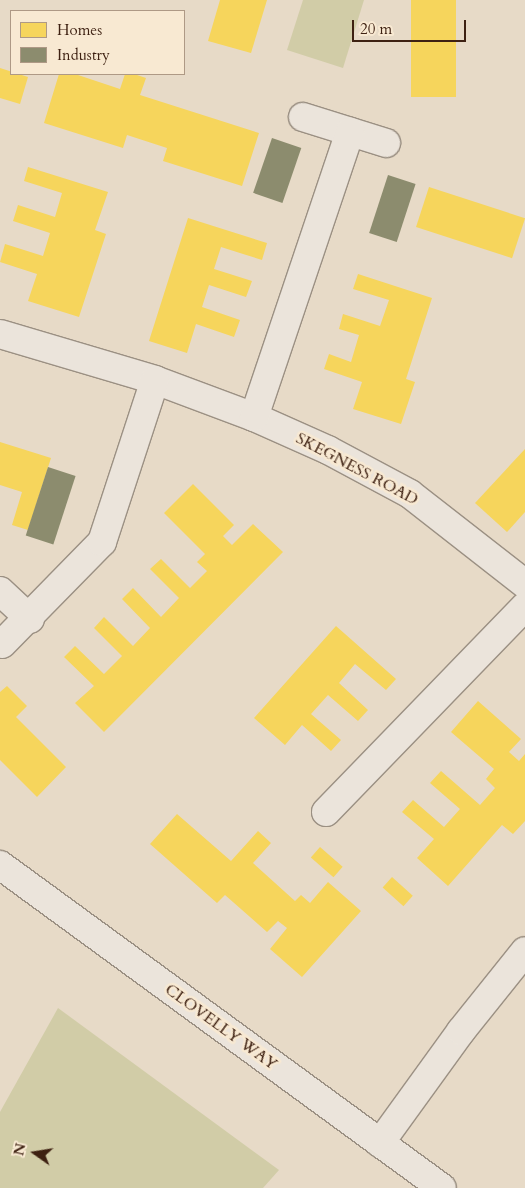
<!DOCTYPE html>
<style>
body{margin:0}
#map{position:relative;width:525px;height:1188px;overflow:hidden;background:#e7dac7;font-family:Cardo,serif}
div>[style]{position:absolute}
.green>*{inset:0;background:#d1cca7}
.homes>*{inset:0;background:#f6d55c;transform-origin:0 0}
.industry>*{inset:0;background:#8c8c6e;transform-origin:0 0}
.roads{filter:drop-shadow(1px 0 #9b9083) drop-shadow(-1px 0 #9b9083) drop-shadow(0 1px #9b9083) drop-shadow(0 -1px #9b9083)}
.street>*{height:28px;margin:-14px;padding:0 14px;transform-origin:14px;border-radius:14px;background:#ebe4db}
.secondary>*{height:28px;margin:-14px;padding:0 14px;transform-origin:14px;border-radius:14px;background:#ebe4db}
span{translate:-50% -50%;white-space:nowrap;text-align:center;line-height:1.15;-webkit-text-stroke:5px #f8e9d2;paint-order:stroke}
.street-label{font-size:16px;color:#3e2112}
.legend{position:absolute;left:10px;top:10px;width:175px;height:65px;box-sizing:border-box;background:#f8e9d2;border:1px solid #ae9985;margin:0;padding:6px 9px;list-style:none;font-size:15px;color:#3e2112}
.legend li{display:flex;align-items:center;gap:10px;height:25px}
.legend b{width:25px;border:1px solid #ae9985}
.north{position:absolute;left:10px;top:1128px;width:50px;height:50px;-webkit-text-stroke:4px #f8e9d2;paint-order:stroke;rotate:283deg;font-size:14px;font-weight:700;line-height:20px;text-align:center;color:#3e2112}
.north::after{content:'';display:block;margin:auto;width:18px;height:22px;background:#3e2112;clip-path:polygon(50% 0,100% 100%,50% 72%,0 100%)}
.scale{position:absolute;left:352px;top:20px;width:114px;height:22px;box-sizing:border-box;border:2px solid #3e2112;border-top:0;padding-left:6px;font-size:15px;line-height:18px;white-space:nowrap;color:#3e2112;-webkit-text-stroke:4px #f8e9d2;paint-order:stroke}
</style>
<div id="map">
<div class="green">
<i style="clip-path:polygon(303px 0,364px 0,343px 68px,287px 50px)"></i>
<i style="clip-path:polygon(58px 1008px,279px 1170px,263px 1188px,0 1188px,0 1112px)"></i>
</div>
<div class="homes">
<i style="clip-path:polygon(220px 0,267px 0,251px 53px,208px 41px)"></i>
<i style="left:411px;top:0;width:45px;height:97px"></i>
<i style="clip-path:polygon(0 68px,28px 77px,20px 104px,0 98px)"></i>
<i style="clip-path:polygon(59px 74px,75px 74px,120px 89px,125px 74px,134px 74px,146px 78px,140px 95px,259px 133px,242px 186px,163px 161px,167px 148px,127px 135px,123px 148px,44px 123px)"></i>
<i style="clip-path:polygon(28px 167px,108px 192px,95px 230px,106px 234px,79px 317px,28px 301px,37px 274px,0 262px,5px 244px,43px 256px,50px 233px,13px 221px,18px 205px,55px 217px,62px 193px,24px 181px)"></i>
<i style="left:429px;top:187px;width:101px;height:42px;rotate:18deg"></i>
<i style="clip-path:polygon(188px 218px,267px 243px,262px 260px,221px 247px,214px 269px,252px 281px,246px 297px,209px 285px,202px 307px,240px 320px,234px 337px,196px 324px,187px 353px,149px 341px)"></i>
<i style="clip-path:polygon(358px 274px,432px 298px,406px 379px,415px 382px,401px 424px,353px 409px,362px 382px,324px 369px,329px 354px,351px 362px,359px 335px,339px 329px,343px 314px,380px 326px,389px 300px,353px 289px)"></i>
<i style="clip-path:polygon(0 442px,51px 458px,28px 530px,12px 525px,22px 492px,0 485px)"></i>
<i style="clip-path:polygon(525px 449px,525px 512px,507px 532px,475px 503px)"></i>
<i style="clip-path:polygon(193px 484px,234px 525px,223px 536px,232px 545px,253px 524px,283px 552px,104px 732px,75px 703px,94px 686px,64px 657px,75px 646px,104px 674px,122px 656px,94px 628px,104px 617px,133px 646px,150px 628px,122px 599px,133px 588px,161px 617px,179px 598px,150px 569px,161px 559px,190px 588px,207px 571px,197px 562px,205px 554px,164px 513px)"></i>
<i style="clip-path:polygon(336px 626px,396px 679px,386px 690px,355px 664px,339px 683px,368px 710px,358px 721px,328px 695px,311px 714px,341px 740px,331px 751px,302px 725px,285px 745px,254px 718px)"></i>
<i style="clip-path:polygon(7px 686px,27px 706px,16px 717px,66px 767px,37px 797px,0 760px,0 692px)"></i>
<i style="clip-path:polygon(478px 701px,521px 739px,509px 752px,519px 761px,525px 754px,525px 821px,513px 834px,502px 825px,448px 886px,417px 858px,434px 839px,402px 812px,413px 800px,444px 827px,460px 809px,430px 783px,441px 771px,480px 805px,495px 788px,486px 779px,494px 769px,451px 732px)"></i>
<i style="clip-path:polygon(177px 814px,231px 861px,258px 831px,271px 843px,253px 863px,295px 901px,301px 895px,310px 903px,328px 882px,361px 911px,302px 977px,270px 949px,287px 928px,278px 921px,267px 932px,225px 895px,217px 903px,150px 844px)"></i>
<i style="left:320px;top:847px;width:30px;height:14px;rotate:41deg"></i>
<i style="left:392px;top:877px;width:28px;height:14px;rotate:42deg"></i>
</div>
<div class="industry">
<i style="left:272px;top:138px;width:31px;height:58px;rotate:19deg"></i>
<i style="left:388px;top:175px;width:29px;height:61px;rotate:18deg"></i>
<i style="left:48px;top:467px;width:29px;height:72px;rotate:18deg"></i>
</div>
<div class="roads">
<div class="street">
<i style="left:303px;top:117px;width:87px;rotate:17.4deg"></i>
<i style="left:0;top:334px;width:162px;rotate:16.5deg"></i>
<i style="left:155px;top:380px;width:106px;rotate:20.5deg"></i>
<i style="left:254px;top:417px;width:81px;rotate:24deg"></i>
<i style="left:328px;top:450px;width:93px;rotate:28.2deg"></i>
<i style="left:410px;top:494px;width:146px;rotate:38deg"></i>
<i style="left:254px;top:417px;width:301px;rotate:-71.4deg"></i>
<i style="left:0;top:591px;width:41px;rotate:43deg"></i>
<i style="left:2px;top:644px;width:143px;rotate:-45.6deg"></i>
<i style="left:102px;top:542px;width:170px;rotate:-71.9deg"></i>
<i style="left:326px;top:812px;width:286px;rotate:-45.9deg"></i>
<i style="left:380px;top:1143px;width:138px;rotate:-54.1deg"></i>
<i style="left:461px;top:1031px;width:102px;rotate:-51.3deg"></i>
</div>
<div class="secondary">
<i style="left:0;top:865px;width:547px;rotate:36.16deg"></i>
</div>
</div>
<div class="street-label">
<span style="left:357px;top:469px;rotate:28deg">SKEGNESS ROAD</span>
<span style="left:221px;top:1027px;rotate:36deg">CLOVELLY WAY</span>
</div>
<ul class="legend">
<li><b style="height:14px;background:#f6d55c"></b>Homes</li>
<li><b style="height:14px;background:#8c8c6e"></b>Industry</li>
</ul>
<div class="north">N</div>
<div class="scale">20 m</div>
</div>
